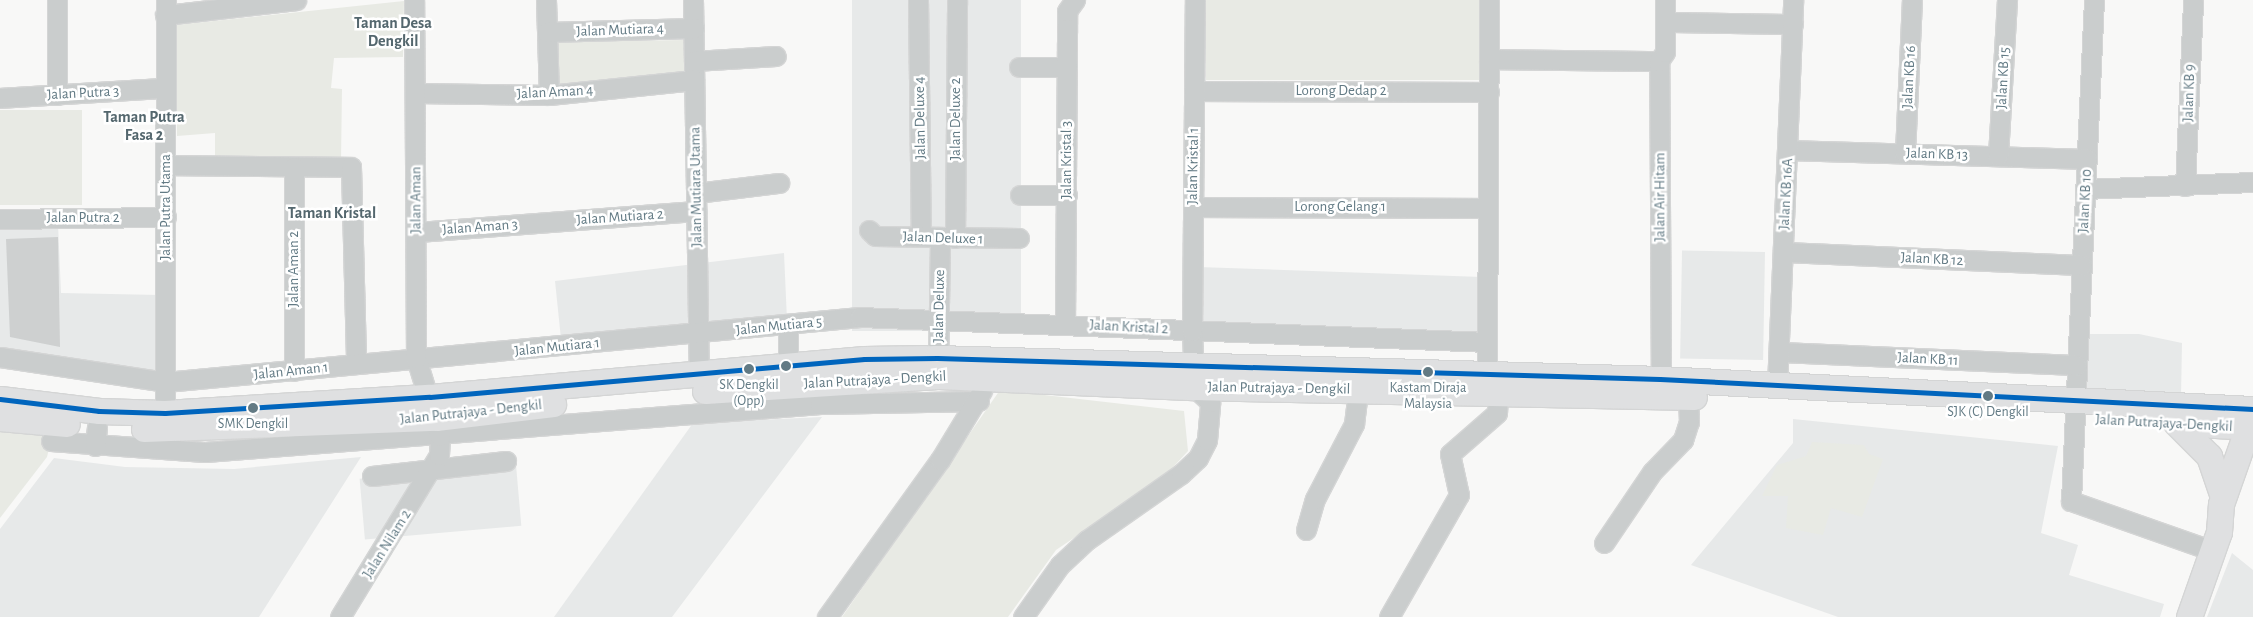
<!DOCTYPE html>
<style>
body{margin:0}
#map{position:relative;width:2253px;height:617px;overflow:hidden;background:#f8f8f7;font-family:"Alegreya Sans",sans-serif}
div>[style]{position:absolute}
.built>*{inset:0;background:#e7e9e9;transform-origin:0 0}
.green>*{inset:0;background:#e8eae4;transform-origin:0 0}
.building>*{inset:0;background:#ced0d0}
.roads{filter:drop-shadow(1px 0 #d4d5d5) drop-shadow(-1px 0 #d4d5d5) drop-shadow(0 1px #d4d5d5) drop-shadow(0 -1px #d4d5d5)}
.minor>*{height:19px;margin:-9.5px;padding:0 9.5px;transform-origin:9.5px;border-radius:9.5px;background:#cacdcd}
.major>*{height:25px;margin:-12.5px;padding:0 12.5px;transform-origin:12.5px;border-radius:12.5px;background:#dfe0e1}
.bus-1>*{height:5px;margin:-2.5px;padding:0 2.5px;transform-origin:2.5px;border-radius:2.5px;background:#0065bd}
.dots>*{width:14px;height:14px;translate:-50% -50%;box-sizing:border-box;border:2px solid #fff;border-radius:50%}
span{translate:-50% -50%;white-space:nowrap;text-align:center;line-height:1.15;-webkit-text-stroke:5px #fff;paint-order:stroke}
.bus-label{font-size:14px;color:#627a84}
.street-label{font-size:15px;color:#627a84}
.neighbourhood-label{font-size:16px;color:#54676e;font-weight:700}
</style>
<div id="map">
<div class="built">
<i style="left:852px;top:0;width:169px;height:331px"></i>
<i style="clip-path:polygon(58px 224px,61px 293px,160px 295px,160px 376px,0 351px,0 225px)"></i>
<i style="left:1765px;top:252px;width:108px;height:83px;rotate:91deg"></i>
<i style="clip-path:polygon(784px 253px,787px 320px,561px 339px,555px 281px)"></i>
<i style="left:1198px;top:267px;width:284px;height:58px;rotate:2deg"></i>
<i style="clip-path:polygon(2084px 334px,2139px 334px,2182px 343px,2181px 397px,2082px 394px)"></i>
<i style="clip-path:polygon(822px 417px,672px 617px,554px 617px,693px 423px)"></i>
<i style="clip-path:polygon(1793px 419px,2058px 446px,2041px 533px,2078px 545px,2069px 575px,2164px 604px,2160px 617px,1838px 617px,1691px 565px,1793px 443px)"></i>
<i style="clip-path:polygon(361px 457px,259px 617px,0 617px,0 529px,54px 458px,125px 467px,234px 469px)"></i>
<i style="left:516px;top:465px;width:61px;height:157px;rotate:85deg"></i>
<i style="clip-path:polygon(2232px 553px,2253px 570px,2253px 617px,2207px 617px)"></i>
</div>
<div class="green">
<i style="left:1206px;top:0;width:275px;height:80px"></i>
<i style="clip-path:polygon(404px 1px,403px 57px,334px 58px,331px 88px,342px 89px,341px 161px,215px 161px,215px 133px,177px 136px,176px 25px)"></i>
<i style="clip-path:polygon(684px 40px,686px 76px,554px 87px,552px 42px)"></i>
<i style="left:0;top:110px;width:82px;height:95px"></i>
<i style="clip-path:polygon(1000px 390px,1184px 411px,1188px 451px,1164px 477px,1056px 550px,1008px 617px,842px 617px)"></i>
<i style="clip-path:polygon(0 431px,52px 436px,47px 457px,0 518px)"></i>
<i style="clip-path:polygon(1812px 442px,1864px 445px,1869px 454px,1883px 459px,1862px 517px,1831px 508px,1823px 535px,1786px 528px,1788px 496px,1762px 496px,1777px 465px,1806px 456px)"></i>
</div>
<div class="building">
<i style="clip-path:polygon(58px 237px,60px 347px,10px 337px,6px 239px)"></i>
</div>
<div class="roads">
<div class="minor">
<i style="left:57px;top:0;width:95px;rotate:90deg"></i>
<i style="left:546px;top:0;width:95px;rotate:88.2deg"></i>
<i style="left:693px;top:0;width:375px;rotate:89.1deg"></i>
<i style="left:918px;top:0;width:236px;rotate:89.3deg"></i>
<i style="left:2094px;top:0;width:502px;rotate:92.63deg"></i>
<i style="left:2071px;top:501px;width:151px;rotate:19.4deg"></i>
<i style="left:165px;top:15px;width:132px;rotate:-6.5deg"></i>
<i style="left:1666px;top:22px;width:127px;rotate:0.9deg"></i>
<i style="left:547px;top:32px;width:147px;rotate:-1.6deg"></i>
<i style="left:1489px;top:59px;width:170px;rotate:0.7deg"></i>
<i style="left:694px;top:61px;width:82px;rotate:-3.5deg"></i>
<i style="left:1019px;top:67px;width:48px"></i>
<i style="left:1194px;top:91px;width:295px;rotate:0.2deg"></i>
<i style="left:415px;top:93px;width:134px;rotate:0.9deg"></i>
<i style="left:549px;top:95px;width:146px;rotate:-5.9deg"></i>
<i style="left:0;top:98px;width:165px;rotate:-3.5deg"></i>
<i style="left:1788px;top:150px;width:299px;rotate:1.7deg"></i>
<i style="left:1905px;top:153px;width:153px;rotate:-87.4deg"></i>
<i style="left:1998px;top:156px;width:156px;rotate:-86.7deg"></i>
<i style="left:166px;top:165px;width:185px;rotate:0.6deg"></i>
<i style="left:351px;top:167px;width:197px;rotate:88.5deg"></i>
<i style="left:294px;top:167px;width:204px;rotate:90deg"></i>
<i style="left:2185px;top:186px;width:186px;rotate:-87.5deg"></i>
<i style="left:2085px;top:189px;width:168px;rotate:-2.4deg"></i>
<i style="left:696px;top:193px;width:84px;rotate:-6.9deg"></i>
<i style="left:1020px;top:195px;width:47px"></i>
<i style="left:1193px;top:207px;width:295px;rotate:0.2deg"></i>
<i style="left:0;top:219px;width:166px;rotate:-0.7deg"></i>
<i style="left:869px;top:230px;width:8px;rotate:45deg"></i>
<i style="left:875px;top:236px;width:144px;rotate:0.8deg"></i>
<i style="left:417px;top:232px;width:280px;rotate:-4.3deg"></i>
<i style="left:955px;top:238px;width:238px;rotate:-89.5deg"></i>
<i style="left:1783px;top:252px;width:299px;rotate:2.5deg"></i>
<i style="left:1065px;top:324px;width:313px;rotate:-89.6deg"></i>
<i style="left:1067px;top:11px;width:14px;rotate:-54deg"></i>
<i style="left:788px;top:325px;width:40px;rotate:90deg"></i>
<i style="left:1779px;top:352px;width:298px;rotate:2.5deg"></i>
<i style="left:0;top:357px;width:167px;rotate:8.6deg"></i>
<i style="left:165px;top:382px;width:698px;rotate:-5.34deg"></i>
<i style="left:860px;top:317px;width:627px;rotate:2.28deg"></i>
<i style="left:938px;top:369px;width:132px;rotate:-89.1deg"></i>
<i style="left:1487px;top:373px;width:373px;rotate:-89.7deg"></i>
<i style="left:1777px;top:387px;width:387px;rotate:-87.6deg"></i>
<i style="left:1661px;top:393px;width:332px;rotate:-90.3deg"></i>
<i style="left:1659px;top:61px;width:11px;rotate:-56deg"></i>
<i style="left:1665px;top:52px;width:52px;rotate:-90deg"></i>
<i style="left:165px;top:413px;width:413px;rotate:-89.9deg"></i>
<i style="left:51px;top:441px;width:154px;rotate:4.1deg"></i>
<i style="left:205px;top:452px;width:617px;rotate:-4.46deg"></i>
<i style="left:820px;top:404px;width:159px;rotate:-1.1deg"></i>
<i style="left:95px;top:446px;width:19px;rotate:-84deg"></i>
<i style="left:372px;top:476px;width:135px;rotate:-6.4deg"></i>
<i style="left:1306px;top:530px;width:32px;rotate:-74deg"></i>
<i style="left:1315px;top:499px;width:85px;rotate:-62.5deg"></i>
<i style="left:1354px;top:424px;width:34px;rotate:-83deg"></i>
<i style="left:1604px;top:543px;width:86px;rotate:-55.9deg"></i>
<i style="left:1652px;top:472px;width:45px;rotate:-45.9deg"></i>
<i style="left:1683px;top:440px;width:19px;rotate:-72deg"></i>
<i style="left:1689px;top:422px;width:25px;rotate:-92deg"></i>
<i style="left:340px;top:617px;width:190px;rotate:-58.6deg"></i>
<i style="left:439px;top:455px;width:19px;rotate:-87deg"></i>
<i style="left:440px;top:436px;width:82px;rotate:-107.1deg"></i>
<i style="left:416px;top:358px;width:358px;rotate:-90.3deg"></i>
<i style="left:827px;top:617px;width:193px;rotate:-54.3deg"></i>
<i style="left:940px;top:460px;width:81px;rotate:-58.7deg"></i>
<i style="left:1023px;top:617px;width:64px;rotate:-54.6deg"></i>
<i style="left:1060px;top:565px;width:37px;rotate:-43deg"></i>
<i style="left:1087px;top:540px;width:115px;rotate:-35.1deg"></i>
<i style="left:1181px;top:474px;width:23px;rotate:-43deg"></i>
<i style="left:1198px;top:458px;width:20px;rotate:-63deg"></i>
<i style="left:1207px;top:440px;width:38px;rotate:-85deg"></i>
<i style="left:1210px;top:402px;width:22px;rotate:-137deg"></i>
<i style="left:1194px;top:387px;width:56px;rotate:-92deg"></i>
<i style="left:1192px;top:331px;width:331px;rotate:-89.5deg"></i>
<i style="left:1389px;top:617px;width:141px;rotate:-60.2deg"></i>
<i style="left:1459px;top:495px;width:42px;rotate:-102.4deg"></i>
<i style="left:1450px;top:454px;width:62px;rotate:-41.1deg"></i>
<i style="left:1497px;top:413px;width:19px;rotate:-87deg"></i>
</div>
<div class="major">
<i style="left:705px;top:391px;width:233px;rotate:-3.7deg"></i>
<i style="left:938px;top:376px;width:256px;rotate:2.5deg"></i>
<i style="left:1194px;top:387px;width:500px;rotate:1.15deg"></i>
<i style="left:0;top:399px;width:100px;rotate:6.9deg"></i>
<i style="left:99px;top:411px;width:66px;rotate:1.7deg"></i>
<i style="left:165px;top:413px;width:265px;rotate:-3.5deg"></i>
<i style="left:430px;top:397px;width:436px;rotate:-5deg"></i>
<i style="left:864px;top:359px;width:73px;rotate:-0.8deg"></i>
<i style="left:937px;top:358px;width:723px;rotate:1.66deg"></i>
<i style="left:1660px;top:379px;width:594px;rotate:2.9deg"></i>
<i style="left:0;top:418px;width:67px;rotate:5.1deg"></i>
<i style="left:2176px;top:423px;width:47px;rotate:45deg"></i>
<i style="left:2209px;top:456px;width:43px;rotate:71.1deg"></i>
<i style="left:2178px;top:423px;width:75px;rotate:3.1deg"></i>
<i style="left:144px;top:429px;width:292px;rotate:-2.2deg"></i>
<i style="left:436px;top:418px;width:118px;rotate:-6.8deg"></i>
<i style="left:2189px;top:617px;width:90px;rotate:-70.6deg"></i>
<i style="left:2219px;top:532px;width:28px;rotate:-86deg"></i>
<i style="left:2221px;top:504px;width:96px;rotate:-70.6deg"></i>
</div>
</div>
<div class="bus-1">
<i style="left:0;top:399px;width:100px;rotate:6.9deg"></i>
<i style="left:99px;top:411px;width:66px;rotate:1.7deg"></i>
<i style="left:165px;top:413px;width:265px;rotate:-3.5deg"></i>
<i style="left:430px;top:397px;width:436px;rotate:-5deg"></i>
<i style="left:864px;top:359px;width:73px;rotate:-0.8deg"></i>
<i style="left:937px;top:358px;width:723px;rotate:1.66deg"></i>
<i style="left:1660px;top:379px;width:594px;rotate:2.9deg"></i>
</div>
<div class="dots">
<i style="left:786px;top:366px;background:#627a84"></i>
<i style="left:749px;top:369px;background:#627a84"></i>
<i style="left:1428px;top:372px;background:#627a84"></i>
<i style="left:1988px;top:396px;background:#627a84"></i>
<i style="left:253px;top:408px;background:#627a84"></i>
</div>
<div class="bus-label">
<span style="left:749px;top:393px">SK Dengkil<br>(Opp)</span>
<span style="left:1428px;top:396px">Kastam Diraja<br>Malaysia</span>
<span style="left:1988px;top:412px">SJK (C) Dengkil</span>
<span style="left:253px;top:424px">SMK Dengkil</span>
</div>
<div class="street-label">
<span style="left:620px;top:30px;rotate:-2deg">Jalan Mutiara 4</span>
<span style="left:1909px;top:77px;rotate:-87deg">Jalan KB 16</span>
<span style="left:2003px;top:78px;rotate:-87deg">Jalan KB 15</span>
<span style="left:1341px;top:91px">Lorong Dedap 2</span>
<span style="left:555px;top:92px;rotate:-3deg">Jalan Aman 4</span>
<span style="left:83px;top:93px;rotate:-3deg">Jalan Putra 3</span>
<span style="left:2189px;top:93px;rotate:-88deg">Jalan KB 9</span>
<span style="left:920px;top:118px;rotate:-91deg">Jalan Deluxe 4</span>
<span style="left:956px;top:119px;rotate:-90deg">Jalan Deluxe 2</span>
<span style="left:1937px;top:154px;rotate:2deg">Jalan KB 13</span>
<span style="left:1067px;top:160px;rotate:-90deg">Jalan Kristal 3</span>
<span style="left:1193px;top:166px;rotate:-89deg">Jalan Kristal 1</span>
<span style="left:696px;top:187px;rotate:-91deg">Jalan Mutiara Utama</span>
<span style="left:1786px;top:194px;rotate:-87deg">Jalan KB 16A</span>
<span style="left:1660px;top:197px;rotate:-90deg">Jalan Air Hitam</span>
<span style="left:416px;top:200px;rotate:-90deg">Jalan Aman</span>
<span style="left:2085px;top:201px;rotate:-87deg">Jalan KB 10</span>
<span style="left:166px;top:207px;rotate:-90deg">Jalan Putra Utama</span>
<span style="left:1340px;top:207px">Lorong Gelang 1</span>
<span style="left:620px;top:217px;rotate:-4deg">Jalan Mutiara 2</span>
<span style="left:83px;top:218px">Jalan Putra 2</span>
<span style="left:480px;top:227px;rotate:-4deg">Jalan Aman 3</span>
<span style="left:943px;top:238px;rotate:2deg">Jalan Deluxe 1</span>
<span style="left:1932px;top:259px;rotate:3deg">Jalan KB 12</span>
<span style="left:294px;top:269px;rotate:-90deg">Jalan Aman 2</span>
<span style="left:939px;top:306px;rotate:-89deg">Jalan Deluxe</span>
<span style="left:779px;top:326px;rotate:-6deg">Jalan Mutiara 5</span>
<span style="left:1129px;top:327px;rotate:3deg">Jalan Kristal 2</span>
<span style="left:557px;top:347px;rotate:-6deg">Jalan Mutiara 1</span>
<span style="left:1928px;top:359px;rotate:3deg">Jalan KB 11</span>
<span style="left:291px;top:371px;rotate:-6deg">Jalan Aman 1</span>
<span style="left:875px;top:380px;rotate:-3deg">Jalan Putrajaya - Dengkil</span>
<span style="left:1279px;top:388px;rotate:1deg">Jalan Putrajaya - Dengkil</span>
<span style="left:471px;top:412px;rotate:-6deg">Jalan Putrajaya - Dengkil</span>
<span style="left:2164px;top:423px;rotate:3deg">Jalan Putrajaya-Dengkil</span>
<span style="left:387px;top:544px;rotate:-58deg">Jalan Nilam 2</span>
</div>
<div class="neighbourhood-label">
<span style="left:393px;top:32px">Taman Desa<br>Dengkil</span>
<span style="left:144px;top:126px">Taman Putra<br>Fasa 2</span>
<span style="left:332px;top:213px">Taman Kristal</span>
</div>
</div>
